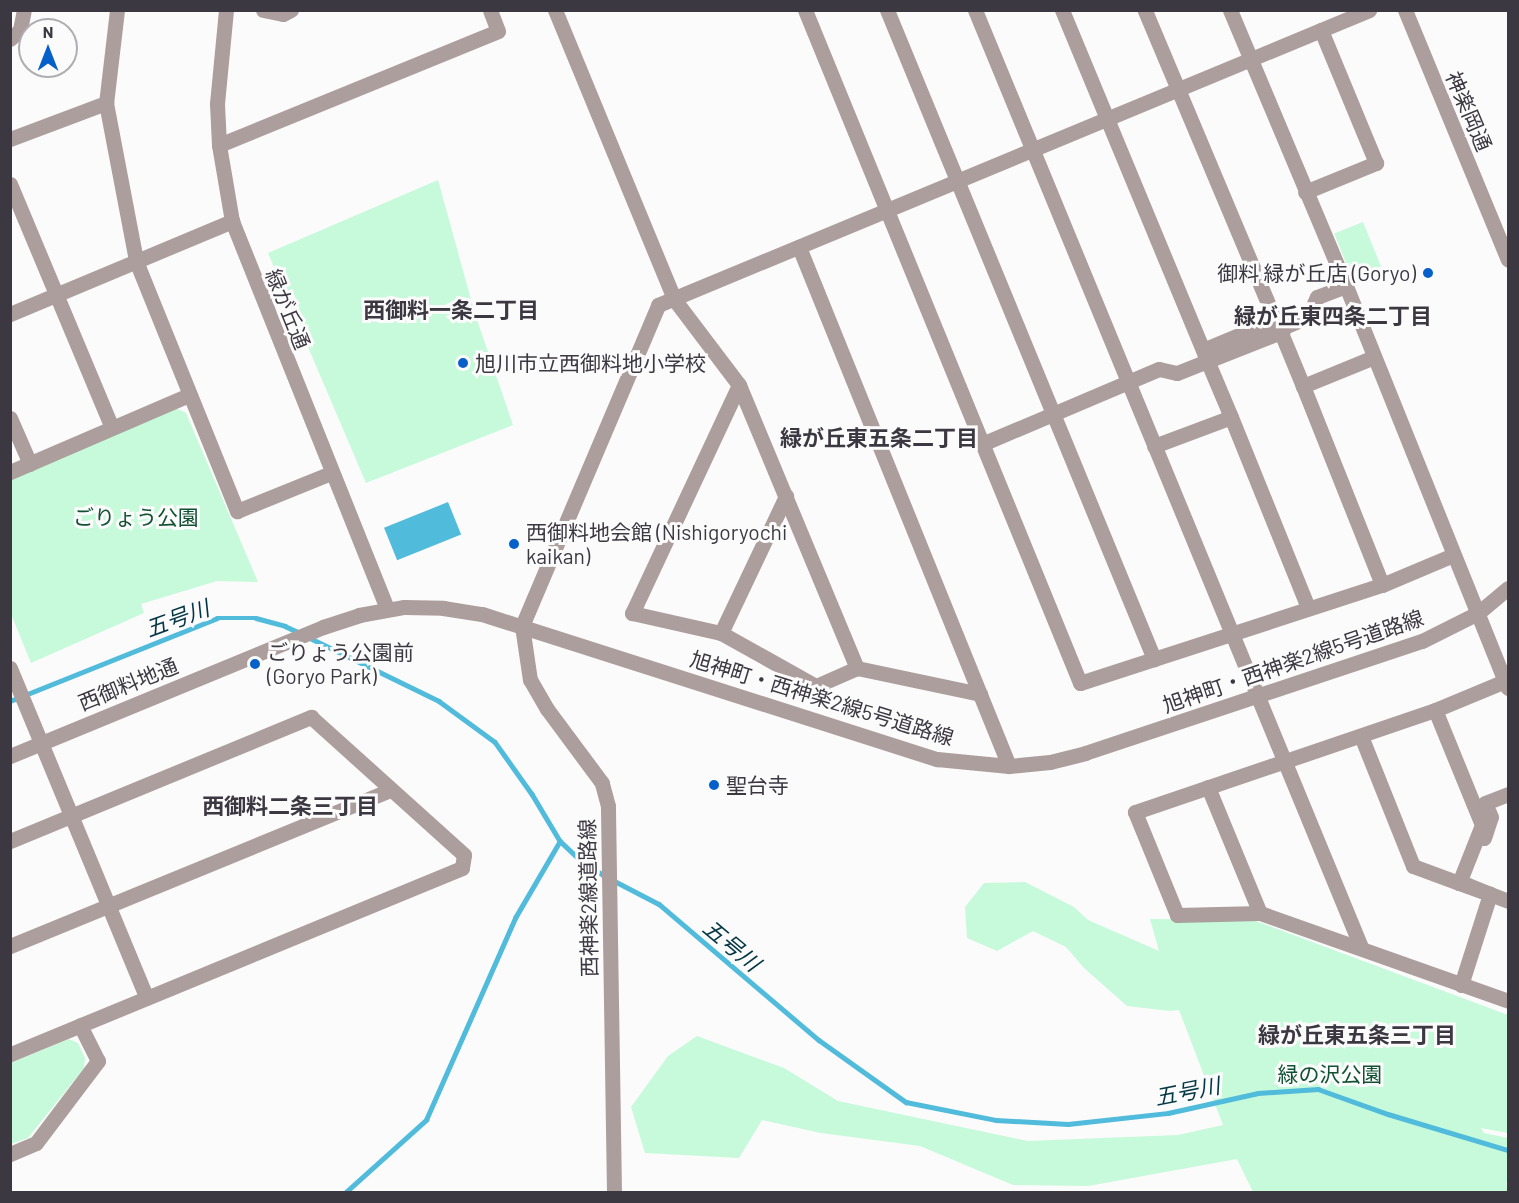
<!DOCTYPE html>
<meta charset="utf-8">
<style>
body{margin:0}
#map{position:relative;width:1519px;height:1203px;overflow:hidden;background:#fbfbfb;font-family:Barlow,"Noto Sans JP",sans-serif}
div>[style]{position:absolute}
.green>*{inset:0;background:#c6fada;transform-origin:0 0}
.water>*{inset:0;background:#51bbdc;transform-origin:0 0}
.stream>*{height:4.5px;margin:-2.25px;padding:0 2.25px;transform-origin:2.25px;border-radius:2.25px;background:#51bbdc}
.minor>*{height:15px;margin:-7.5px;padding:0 7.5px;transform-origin:7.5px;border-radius:7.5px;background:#ac9e9d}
.dots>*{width:16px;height:16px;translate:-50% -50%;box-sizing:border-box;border:3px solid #fbfbfb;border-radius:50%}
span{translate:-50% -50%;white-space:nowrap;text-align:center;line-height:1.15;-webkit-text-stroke:6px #fbfbfb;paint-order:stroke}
.street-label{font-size:21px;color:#3c3842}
.poi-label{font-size:21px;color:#3c3842}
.right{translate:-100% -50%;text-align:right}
.left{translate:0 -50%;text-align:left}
.park-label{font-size:21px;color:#105133}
.neighbourhood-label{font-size:22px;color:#3c3842;font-weight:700}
.water-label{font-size:22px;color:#033644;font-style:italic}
.frame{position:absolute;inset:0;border:12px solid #3c3842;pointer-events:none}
.north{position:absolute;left:18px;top:18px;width:60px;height:60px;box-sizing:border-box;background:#fbfbfb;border:2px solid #afadb1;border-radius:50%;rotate:0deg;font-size:16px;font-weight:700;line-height:24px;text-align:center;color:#3c3842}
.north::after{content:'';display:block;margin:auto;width:21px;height:27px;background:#0560c9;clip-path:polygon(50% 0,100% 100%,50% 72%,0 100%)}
</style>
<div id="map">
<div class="green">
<i style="clip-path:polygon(438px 180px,475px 314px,513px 425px,366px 483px,268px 253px)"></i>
<i style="left:1363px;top:222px;width:48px;height:31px;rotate:68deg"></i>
<i style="clip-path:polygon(176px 408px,186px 413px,258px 582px,217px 581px,141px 604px,144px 613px,31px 663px,11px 614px,10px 479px)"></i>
<i style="clip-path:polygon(1025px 882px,1074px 907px,1088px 920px,1159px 951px,1150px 919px,1253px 920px,1508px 1015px,1508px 1133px,1481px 1128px,1484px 1133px,1508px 1138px,1508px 1183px,1506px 1182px,1508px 1192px,1253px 1192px,1237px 1159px,1088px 1186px,1013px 1185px,920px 1146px,821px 1133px,762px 1120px,739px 1158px,645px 1153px,631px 1107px,668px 1056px,697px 1036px,784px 1068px,838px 1101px,1028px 1141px,1178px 1135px,1223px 1125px,1179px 1010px,1170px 1011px,1127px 1006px,1084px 968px,1066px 947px,1033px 931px,997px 951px,967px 938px,965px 907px,984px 883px)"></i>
<i style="clip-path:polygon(69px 1039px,78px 1043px,85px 1058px,84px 1068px,28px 1138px,11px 1144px,11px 1063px)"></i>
</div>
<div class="water">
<i style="left:448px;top:502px;width:35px;height:69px;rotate:68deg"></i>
</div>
<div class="stream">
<i style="left:308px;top:637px;width:146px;rotate:26deg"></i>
<i style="left:439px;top:701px;width:69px;rotate:36.2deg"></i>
<i style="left:495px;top:742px;width:64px;rotate:54.6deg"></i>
<i style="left:532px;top:794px;width:55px;rotate:59.2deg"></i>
<i style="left:560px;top:841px;width:25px;rotate:43deg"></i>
<i style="left:578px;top:858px;width:30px;rotate:34deg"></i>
<i style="left:603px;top:875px;width:63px;rotate:27.4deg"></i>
<i style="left:659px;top:904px;width:210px;rotate:40.4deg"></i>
<i style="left:819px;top:1040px;width:107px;rotate:35.5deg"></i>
<i style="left:906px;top:1102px;width:92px;rotate:11.3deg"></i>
<i style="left:996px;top:1120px;width:72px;rotate:3.2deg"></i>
<i style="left:1068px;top:1124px;width:101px;rotate:-6.3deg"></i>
<i style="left:1168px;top:1113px;width:92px;rotate:-12.5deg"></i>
<i style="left:1258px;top:1093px;width:60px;rotate:-3.8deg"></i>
<i style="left:1318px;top:1089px;width:74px;rotate:19.7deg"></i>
<i style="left:1388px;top:1114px;width:125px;rotate:16.7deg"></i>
<i style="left:10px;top:701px;width:223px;rotate:-21.8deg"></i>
<i style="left:217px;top:618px;width:39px"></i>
<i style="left:256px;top:618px;width:30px;rotate:15deg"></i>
<i style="left:285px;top:626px;width:17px;rotate:25deg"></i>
<i style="left:346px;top:1192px;width:108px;rotate:-42deg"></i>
<i style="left:426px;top:1120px;width:221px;rotate:-66.2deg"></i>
<i style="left:515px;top:918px;width:89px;rotate:-59.7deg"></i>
</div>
<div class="minor">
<i style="left:117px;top:10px;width:94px;rotate:96.7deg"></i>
<i style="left:106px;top:103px;width:161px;rotate:79.2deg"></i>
<i style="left:136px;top:261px;width:270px;rotate:68deg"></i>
<i style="left:237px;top:511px;width:101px;rotate:-22deg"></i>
<i style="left:226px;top:10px;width:94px;rotate:95.5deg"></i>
<i style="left:217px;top:104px;width:41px;rotate:87.2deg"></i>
<i style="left:219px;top:145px;width:77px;rotate:80.3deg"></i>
<i style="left:232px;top:221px;width:418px;rotate:68.2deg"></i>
<i style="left:263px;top:10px;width:20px;rotate:11deg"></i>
<i style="left:283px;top:14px;width:9px;rotate:-27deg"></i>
<i style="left:555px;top:10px;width:313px;rotate:67.6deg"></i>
<i style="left:674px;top:299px;width:108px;rotate:52.9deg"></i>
<i style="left:739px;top:385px;width:307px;rotate:67.4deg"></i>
<i style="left:805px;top:10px;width:727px;rotate:67.77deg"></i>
<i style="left:1080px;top:683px;width:318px;rotate:-18deg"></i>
<i style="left:1382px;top:585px;width:77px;rotate:-22.9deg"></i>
<i style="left:887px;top:10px;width:702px;rotate:67.64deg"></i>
<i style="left:975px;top:10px;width:1013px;rotate:67.61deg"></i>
<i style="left:1062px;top:10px;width:368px;rotate:67.5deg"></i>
<i style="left:1203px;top:350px;width:78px;rotate:-22.6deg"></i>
<i style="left:1275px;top:320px;width:336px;rotate:-112.8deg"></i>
<i style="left:1230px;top:10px;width:299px;rotate:67.2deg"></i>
<i style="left:1346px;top:286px;width:433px;rotate:68.1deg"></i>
<i style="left:1405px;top:10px;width:270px;rotate:67.6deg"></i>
<i style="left:10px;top:39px;width:13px;rotate:-42deg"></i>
<i style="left:20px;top:30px;width:20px;rotate:-79deg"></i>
<i style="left:10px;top:139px;width:103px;rotate:-20.6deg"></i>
<i style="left:219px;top:145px;width:301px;rotate:-22.2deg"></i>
<i style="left:498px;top:31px;width:22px;rotate:-111deg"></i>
<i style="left:10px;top:184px;width:264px;rotate:67.3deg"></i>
<i style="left:1305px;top:192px;width:77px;rotate:-22.2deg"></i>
<i style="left:1376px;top:163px;width:144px;rotate:-112.5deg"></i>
<i style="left:799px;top:247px;width:560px;rotate:67.97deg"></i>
<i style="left:10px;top:314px;width:241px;rotate:-22.7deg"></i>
<i style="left:1277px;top:323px;width:68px;rotate:67.6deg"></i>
<i style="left:1204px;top:353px;width:69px;rotate:67.1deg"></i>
<i style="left:1374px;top:357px;width:77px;rotate:157.8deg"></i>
<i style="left:1303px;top:386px;width:214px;rotate:68.3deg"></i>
<i style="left:739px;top:385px;width:252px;rotate:115.1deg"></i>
<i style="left:632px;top:613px;width:91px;rotate:12.7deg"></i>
<i style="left:721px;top:633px;width:109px;rotate:29.2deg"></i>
<i style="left:816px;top:686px;width:45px;rotate:-23.7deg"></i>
<i style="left:857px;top:668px;width:126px;rotate:11.9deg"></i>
<i style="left:10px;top:418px;width:50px;rotate:66.5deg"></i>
<i style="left:982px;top:444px;width:192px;rotate:-23deg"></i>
<i style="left:1159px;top:369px;width:18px;rotate:13deg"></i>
<i style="left:1177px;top:373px;width:112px;rotate:-21.5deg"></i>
<i style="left:1281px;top:332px;width:8px;rotate:-50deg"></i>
<i style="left:1286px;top:326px;width:24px;rotate:-22deg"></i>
<i style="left:1308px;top:317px;width:22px;rotate:-66deg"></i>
<i style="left:1317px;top:297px;width:31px;rotate:-21deg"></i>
<i style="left:1154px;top:446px;width:82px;rotate:-20.6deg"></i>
<i style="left:1231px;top:417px;width:206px;rotate:68deg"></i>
<i style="left:10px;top:472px;width:195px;rotate:-23.3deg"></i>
<i style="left:721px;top:633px;width:152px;rotate:-64.6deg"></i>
<i style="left:10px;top:668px;width:357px;rotate:67.5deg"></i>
<i style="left:1505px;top:681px;width:76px;rotate:157.5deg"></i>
<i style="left:1435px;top:710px;width:317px;rotate:161.2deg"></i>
<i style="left:1135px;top:812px;width:111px;rotate:67.8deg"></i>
<i style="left:1177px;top:915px;width:83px;rotate:-1.4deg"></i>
<i style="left:1260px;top:913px;width:263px;rotate:19.5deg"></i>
<i style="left:1361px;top:736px;width:140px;rotate:68.2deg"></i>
<i style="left:1413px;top:866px;width:49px;rotate:20.3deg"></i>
<i style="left:1459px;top:883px;width:62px;rotate:-68.4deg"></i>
<i style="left:1482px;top:825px;width:124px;rotate:-112.2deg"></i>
<i style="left:10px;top:756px;width:339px;rotate:-22.4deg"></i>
<i style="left:323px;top:627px;width:38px;rotate:-18deg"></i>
<i style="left:359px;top:615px;width:46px;rotate:-10.1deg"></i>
<i style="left:404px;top:607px;width:39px;rotate:1deg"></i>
<i style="left:443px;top:608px;width:39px;rotate:9deg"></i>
<i style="left:482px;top:614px;width:478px;rotate:17.7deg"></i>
<i style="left:937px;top:759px;width:72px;rotate:5.6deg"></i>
<i style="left:1009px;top:766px;width:41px;rotate:-5.6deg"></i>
<i style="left:1050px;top:762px;width:36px;rotate:-14deg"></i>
<i style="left:1085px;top:753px;width:355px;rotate:-18.4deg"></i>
<i style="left:1422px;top:641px;width:63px;rotate:-26.6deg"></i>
<i style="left:1478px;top:613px;width:39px;rotate:-40deg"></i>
<i style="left:1208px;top:787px;width:136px;rotate:67.6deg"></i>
<i style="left:1484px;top:838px;width:22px;rotate:-72deg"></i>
<i style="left:1491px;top:817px;width:15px;rotate:-113deg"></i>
<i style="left:1485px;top:803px;width:25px;rotate:-21deg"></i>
<i style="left:10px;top:841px;width:326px;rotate:-22.4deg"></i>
<i style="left:311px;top:717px;width:206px;rotate:42deg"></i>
<i style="left:464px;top:855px;width:13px;rotate:99deg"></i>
<i style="left:462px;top:868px;width:489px;rotate:157.6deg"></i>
<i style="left:1490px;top:894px;width:24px;rotate:-158deg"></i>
<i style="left:1468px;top:885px;width:9px;rotate:-167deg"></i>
<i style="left:1459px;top:883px;width:33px;rotate:20deg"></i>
<i style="left:1490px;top:894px;width:19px;rotate:21deg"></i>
<i style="left:10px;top:946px;width:412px;rotate:-22.3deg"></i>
<i style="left:1461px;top:985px;width:96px;rotate:-72.3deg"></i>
<i style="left:10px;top:1154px;width:28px;rotate:-23deg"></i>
<i style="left:36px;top:1143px;width:103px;rotate:-52.9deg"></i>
<i style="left:98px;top:1061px;width:40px;rotate:-116.6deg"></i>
<i style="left:614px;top:1192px;width:386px;rotate:-90.9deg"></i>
<i style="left:608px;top:806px;width:24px;rotate:-105deg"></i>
<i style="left:602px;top:783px;width:92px;rotate:-126.6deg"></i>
<i style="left:547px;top:709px;width:34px;rotate:-120deg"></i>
<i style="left:530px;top:680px;width:55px;rotate:-98.4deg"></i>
<i style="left:522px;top:626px;width:349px;rotate:-67deg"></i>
<i style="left:658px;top:305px;width:770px;rotate:-22.53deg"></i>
</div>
<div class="dots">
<i style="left:1428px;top:273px;background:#0560c9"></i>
<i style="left:463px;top:363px;background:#0560c9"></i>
<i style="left:514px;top:544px;background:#0560c9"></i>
<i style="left:255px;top:664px;background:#0560c9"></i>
<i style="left:714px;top:785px;background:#0560c9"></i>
</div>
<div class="street-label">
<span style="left:1469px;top:111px;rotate:67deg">神楽岡通</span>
<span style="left:288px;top:309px;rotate:68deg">緑が丘通</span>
<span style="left:1293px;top:661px;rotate:-19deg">旭神町・西神楽2線5号道路線</span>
<span style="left:128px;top:684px;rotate:-22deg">西御料地通</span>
<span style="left:822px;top:698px;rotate:17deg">旭神町・西神楽2線5号道路線</span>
<span style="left:588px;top:898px;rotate:-91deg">西神楽2線道路線</span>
</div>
<div class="poi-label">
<span class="right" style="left:1416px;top:273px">御料 緑が丘店 (Goryo)</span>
<span class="left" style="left:475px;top:363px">旭川市立西御料地小学校</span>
<span class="left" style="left:526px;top:544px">西御料地会館 (Nishigoryochi<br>kaikan)</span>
<span class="left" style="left:267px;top:664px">ごりょう公園前<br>(Goryo Park)</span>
<span class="left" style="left:726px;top:785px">聖台寺</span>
</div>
<div class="park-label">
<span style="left:136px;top:517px">ごりょう公園</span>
<span style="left:1330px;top:1074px">緑の沢公園</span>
</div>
<div class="neighbourhood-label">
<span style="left:451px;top:310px">西御料一条二丁目</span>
<span style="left:1333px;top:316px">緑が丘東四条二丁目</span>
<span style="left:879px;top:438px">緑が丘東五条二丁目</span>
<span style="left:290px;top:806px">西御料二条三丁目</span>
<span style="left:1357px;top:1035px">緑が丘東五条三丁目</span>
</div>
<div class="water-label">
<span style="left:177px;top:618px;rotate:-20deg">五号川</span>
<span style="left:732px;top:945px;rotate:40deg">五号川</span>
<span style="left:1187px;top:1091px;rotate:-11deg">五号川</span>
</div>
<div class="frame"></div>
<div class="north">N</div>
</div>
